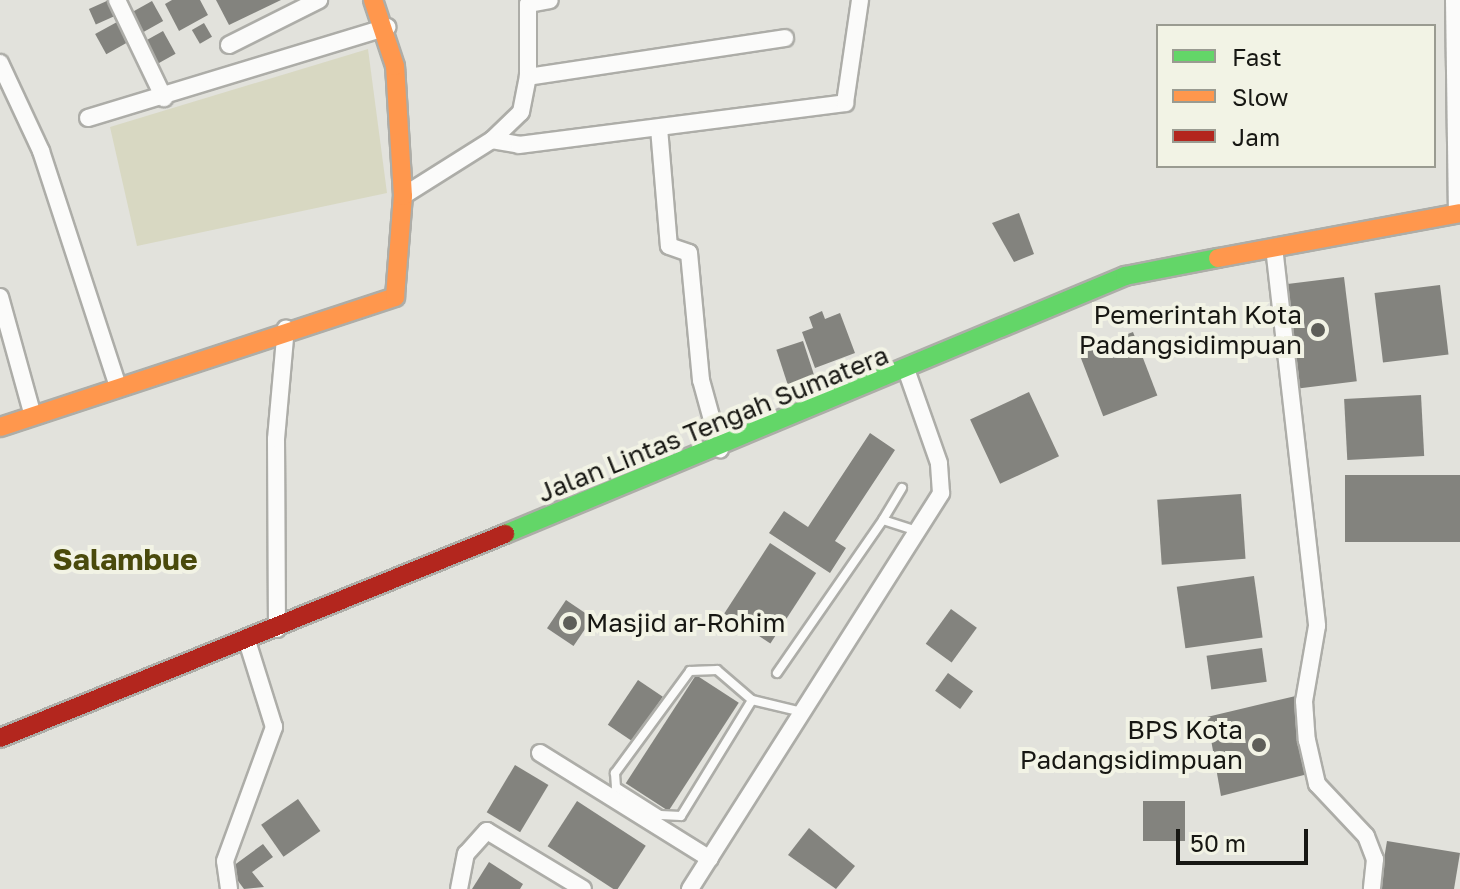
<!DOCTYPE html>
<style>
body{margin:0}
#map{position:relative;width:1460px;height:889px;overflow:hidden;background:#e2e2dc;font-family:"Golos Text",sans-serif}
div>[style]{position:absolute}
.green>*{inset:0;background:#d8d8c2}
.building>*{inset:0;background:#83837e;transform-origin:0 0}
.roads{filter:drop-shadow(2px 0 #adada8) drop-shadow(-2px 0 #adada8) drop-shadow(0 2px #adada8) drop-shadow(0 -2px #adada8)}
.lane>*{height:8px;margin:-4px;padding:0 4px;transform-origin:4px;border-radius:4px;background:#fbfbfa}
.street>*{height:16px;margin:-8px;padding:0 8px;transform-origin:8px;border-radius:8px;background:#fbfbfa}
.fast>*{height:18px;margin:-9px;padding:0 9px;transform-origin:9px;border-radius:9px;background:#63d668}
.slow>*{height:18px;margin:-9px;padding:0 9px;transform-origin:9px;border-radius:9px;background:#ff974d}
.jam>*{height:18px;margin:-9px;padding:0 9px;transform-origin:9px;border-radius:9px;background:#b3261e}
.dots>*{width:22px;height:22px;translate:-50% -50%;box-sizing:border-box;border:4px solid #f2f3e5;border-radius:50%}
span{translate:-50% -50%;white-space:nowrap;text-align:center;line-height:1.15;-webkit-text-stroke:8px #f2f3e5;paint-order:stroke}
.poi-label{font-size:26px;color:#171713}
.right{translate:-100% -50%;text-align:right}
.left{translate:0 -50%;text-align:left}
.street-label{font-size:26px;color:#171713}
.quarter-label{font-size:30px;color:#4a4a0b;font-weight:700}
.legend{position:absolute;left:1156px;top:24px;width:280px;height:144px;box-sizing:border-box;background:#f2f3e5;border:2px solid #9a9b91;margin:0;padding:10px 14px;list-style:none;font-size:24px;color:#171713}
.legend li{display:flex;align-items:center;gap:16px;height:40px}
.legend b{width:40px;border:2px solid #9a9b91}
.scale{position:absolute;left:1176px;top:829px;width:132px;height:36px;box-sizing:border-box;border:4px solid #171713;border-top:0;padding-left:10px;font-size:24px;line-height:28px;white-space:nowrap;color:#171713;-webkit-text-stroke:6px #f2f3e5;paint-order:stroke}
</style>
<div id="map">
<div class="green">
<i style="clip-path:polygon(368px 49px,387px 193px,137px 246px,110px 127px)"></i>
</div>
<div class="building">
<i style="left:109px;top:0;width:17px;height:22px;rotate:66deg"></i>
<i style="clip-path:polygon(172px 0,200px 0,208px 15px,179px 31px,165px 4px)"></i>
<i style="clip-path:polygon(216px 0,281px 0,229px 25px)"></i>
<i style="left:152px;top:1px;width:23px;height:24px;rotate:61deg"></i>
<i style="left:117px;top:22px;width:23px;height:25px;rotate:61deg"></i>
<i style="left:204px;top:23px;width:16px;height:14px;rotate:60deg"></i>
<i style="left:163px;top:31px;width:26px;height:20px;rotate:61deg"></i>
<i style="clip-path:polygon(1019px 213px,1034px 254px,1014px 262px,992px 223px)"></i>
<i style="left:1344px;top:277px;width:105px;height:57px;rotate:83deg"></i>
<i style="left:1440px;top:285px;width:70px;height:66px;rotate:83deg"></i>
<i style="clip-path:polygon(822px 311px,825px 319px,840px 313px,855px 353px,815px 368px,802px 332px,813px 328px,809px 317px)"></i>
<i style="left:1133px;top:332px;width:68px;height:58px;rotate:69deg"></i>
<i style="left:803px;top:341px;width:45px;height:28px;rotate:72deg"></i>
<i style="left:1029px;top:392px;width:71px;height:65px;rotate:65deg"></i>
<i style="left:1421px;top:395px;width:61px;height:77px;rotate:87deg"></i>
<i style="clip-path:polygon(870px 433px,895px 450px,835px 541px,846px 548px,830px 573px,769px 533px,784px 511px,808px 527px)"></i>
<i style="left:1460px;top:475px;width:67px;height:115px;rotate:90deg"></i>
<i style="left:1241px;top:494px;width:65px;height:84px;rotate:86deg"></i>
<i style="left:770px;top:543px;width:55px;height:84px;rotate:33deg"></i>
<i style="left:1254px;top:576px;width:62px;height:78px;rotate:82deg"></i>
<i style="left:566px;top:600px;width:32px;height:34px;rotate:34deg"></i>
<i style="left:951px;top:609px;width:32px;height:43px;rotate:36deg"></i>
<i style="left:1262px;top:648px;width:34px;height:56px;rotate:82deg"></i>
<i style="left:948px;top:673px;width:31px;height:22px;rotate:36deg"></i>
<i style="left:696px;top:675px;width:51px;height:129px;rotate:33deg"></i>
<i style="left:638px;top:680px;width:30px;height:54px;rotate:34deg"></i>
<i style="clip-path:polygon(1300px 695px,1308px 774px,1221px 796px,1207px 717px)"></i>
<i style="left:515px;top:765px;width:39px;height:55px;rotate:31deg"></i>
<i style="left:298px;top:799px;width:39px;height:45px;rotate:55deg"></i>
<i style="left:577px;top:801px;width:82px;height:54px;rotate:33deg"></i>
<i style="left:1143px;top:801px;width:42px;height:40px"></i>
<i style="clip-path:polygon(809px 828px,855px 866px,836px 889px,788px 855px)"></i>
<i style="clip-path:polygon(1387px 841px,1460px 853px,1454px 889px,1379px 889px)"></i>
<i style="clip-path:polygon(263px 844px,273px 857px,252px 872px,264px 887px,244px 889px,229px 869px)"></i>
<i style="clip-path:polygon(489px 862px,523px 884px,520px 889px,472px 889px)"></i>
</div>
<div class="roads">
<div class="lane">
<i style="left:902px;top:488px;width:37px;rotate:121deg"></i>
<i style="left:883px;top:520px;width:35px;rotate:18deg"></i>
<i style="left:777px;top:673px;width:186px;rotate:-55.3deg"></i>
<i style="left:752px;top:700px;width:46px;rotate:-139.4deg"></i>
<i style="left:717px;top:670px;width:27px;rotate:178deg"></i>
<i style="left:690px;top:671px;width:127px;rotate:126.3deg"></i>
<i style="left:615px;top:773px;width:14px;rotate:86deg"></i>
<i style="left:616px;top:787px;width:52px;rotate:32.5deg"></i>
<i style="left:660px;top:815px;width:21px;rotate:3deg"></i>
<i style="left:681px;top:816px;width:136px;rotate:-58.5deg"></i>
<i style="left:752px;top:700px;width:51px;rotate:13.5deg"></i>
</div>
<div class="street">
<i style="left:117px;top:0;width:109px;rotate:64.4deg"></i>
<i style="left:1454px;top:0;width:214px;rotate:89.2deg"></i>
<i style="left:229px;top:45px;width:101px;rotate:-26.6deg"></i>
<i style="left:0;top:63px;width:97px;rotate:65deg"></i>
<i style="left:41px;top:151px;width:247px;rotate:71.9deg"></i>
<i style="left:528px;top:77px;width:73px;rotate:-90deg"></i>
<i style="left:528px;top:4px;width:22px;rotate:-10deg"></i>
<i style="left:88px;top:118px;width:313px;rotate:-16.9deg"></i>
<i style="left:659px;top:128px;width:118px;rotate:85.2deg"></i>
<i style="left:669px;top:246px;width:21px;rotate:19deg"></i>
<i style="left:689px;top:253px;width:128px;rotate:84.6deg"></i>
<i style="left:701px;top:380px;width:72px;rotate:74.6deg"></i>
<i style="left:492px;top:140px;width:40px;rotate:-44deg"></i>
<i style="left:521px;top:112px;width:36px;rotate:-79deg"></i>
<i style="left:528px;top:77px;width:260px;rotate:-8.6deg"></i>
<i style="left:403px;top:196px;width:105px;rotate:-32.2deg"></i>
<i style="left:492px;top:140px;width:27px;rotate:10deg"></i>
<i style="left:519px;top:145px;width:329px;rotate:-7.3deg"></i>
<i style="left:845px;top:103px;width:104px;rotate:-81.7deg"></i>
<i style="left:1274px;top:247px;width:381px;rotate:83.5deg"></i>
<i style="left:1317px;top:626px;width:76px;rotate:99.8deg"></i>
<i style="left:1304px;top:701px;width:39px;rotate:86deg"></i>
<i style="left:1307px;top:740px;width:45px;rotate:77.2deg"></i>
<i style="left:1317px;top:784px;width:71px;rotate:46.7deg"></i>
<i style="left:1366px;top:836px;width:25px;rotate:69deg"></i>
<i style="left:1375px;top:859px;width:30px;rotate:96deg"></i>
<i style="left:0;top:297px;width:123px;rotate:74.5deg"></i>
<i style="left:277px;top:629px;width:190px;rotate:-90.3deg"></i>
<i style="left:276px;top:439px;width:111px;rotate:-84.9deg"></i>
<i style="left:540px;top:753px;width:200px;rotate:31.9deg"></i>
<i style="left:229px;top:889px;width:28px;rotate:-98deg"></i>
<i style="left:225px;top:861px;width:143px;rotate:-69.9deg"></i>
<i style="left:274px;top:727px;width:90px;rotate:-107.4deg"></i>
<i style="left:459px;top:889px;width:36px;rotate:-79deg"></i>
<i style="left:466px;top:854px;width:31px;rotate:-48deg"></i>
<i style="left:487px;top:831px;width:112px;rotate:31.1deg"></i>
<i style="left:690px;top:889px;width:469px;rotate:-57.6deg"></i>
<i style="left:941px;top:493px;width:30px;rotate:-94deg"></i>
<i style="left:939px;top:463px;width:96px;rotate:-109.4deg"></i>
</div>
<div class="fast">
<i style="left:505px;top:534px;width:672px;rotate:-22.59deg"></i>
<i style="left:1125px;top:276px;width:95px;rotate:-11deg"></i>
</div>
<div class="slow">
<i style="left:1218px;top:258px;width:246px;rotate:-10.5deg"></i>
<i style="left:0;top:427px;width:416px;rotate:-18.2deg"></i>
<i style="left:395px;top:297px;width:101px;rotate:-85.5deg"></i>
<i style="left:403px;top:196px;width:130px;rotate:-93.5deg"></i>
<i style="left:395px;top:66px;width:70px;rotate:-108.4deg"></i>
</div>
<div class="jam">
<i style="left:0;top:738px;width:545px;rotate:-22deg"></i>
</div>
</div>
<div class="dots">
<i style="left:1318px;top:330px;background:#5e5e59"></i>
<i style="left:570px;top:623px;background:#5e5e59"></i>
<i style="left:1259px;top:745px;background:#5e5e59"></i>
</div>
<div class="poi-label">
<span class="right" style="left:1302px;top:330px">Pemerintah Kota<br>Padangsidimpuan</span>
<span class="left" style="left:586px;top:623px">Masjid ar-Rohim</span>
<span class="right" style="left:1243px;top:745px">BPS Kota<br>Padangsidimpuan</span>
</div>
<div class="street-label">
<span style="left:713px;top:424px;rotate:-22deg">Jalan Lintas Tengah Sumatera</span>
</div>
<div class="quarter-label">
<span style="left:125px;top:559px">Salambue</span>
</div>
<ul class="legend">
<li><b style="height:10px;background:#63d668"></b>Fast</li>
<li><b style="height:10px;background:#ff974d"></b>Slow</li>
<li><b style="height:10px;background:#b3261e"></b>Jam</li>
</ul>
<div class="scale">50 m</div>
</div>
